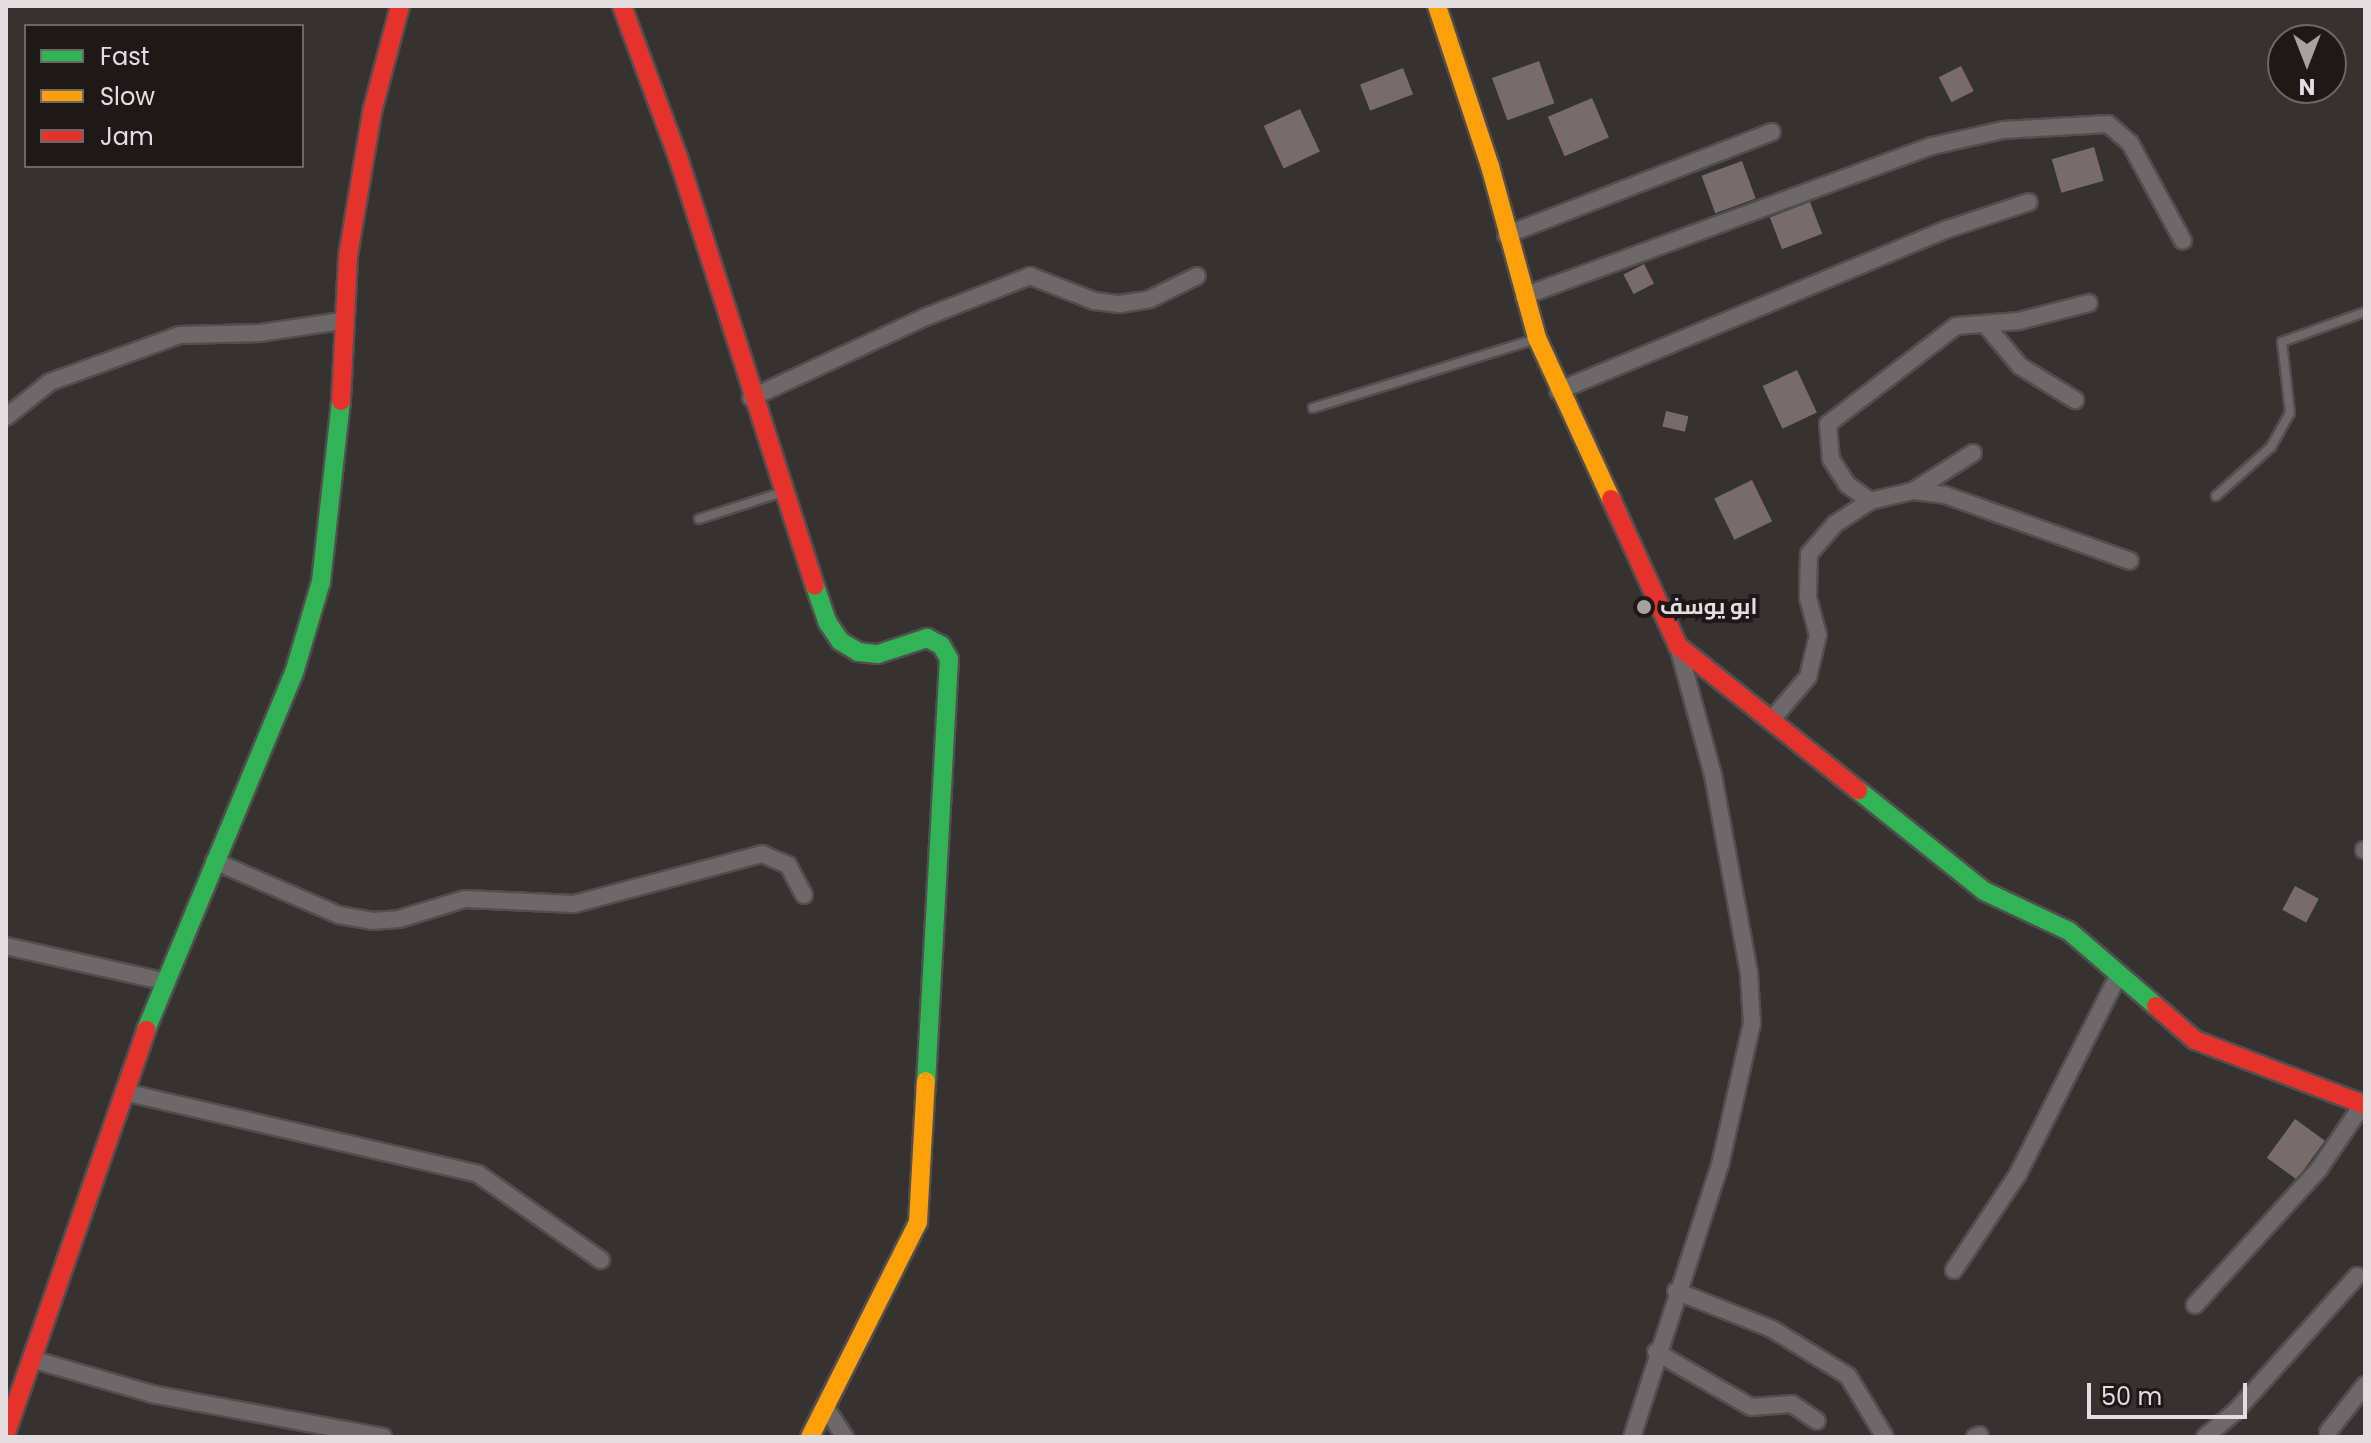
<!DOCTYPE html>
<meta charset="utf-8">
<style>
body{margin:0}
#map{position:relative;width:2371px;height:1443px;overflow:hidden;background:#363232;font-family:Poppins,Cairo,sans-serif}
div>[style]{position:absolute}
.building>*{inset:0;background:#786b6c;transform-origin:0 0}
.roads{filter:drop-shadow(2px 0 #514e4e) drop-shadow(-2px 0 #514e4e) drop-shadow(0 2px #514e4e) drop-shadow(0 -2px #514e4e)}
.lane>*{height:8px;margin:-4px;padding:0 4px;transform-origin:4px;border-radius:4px;background:#6d696a}
.street>*{height:16px;margin:-8px;padding:0 8px;transform-origin:8px;border-radius:8px;background:#6d696a}
.fast>*{height:18px;margin:-9px;padding:0 9px;transform-origin:9px;border-radius:9px;background:#30b455}
.slow>*{height:18px;margin:-9px;padding:0 9px;transform-origin:9px;border-radius:9px;background:#ff9f0a}
.jam>*{height:18px;margin:-9px;padding:0 9px;transform-origin:9px;border-radius:9px;background:#e5322d}
.dots>*{width:22px;height:22px;translate:-50% -50%;box-sizing:border-box;border:4px solid #1d1919;border-radius:50%}
span{translate:-50% -50%;white-space:nowrap;text-align:center;line-height:1.15;-webkit-text-stroke:8px #1d1919;paint-order:stroke}
.poi-label{font-size:22px;color:#e3dedf;font-weight:700}
.left{translate:0 -50%;text-align:left}
.frame{position:absolute;inset:0;border:8px solid #e3dedf;pointer-events:none}
.legend{position:absolute;left:24px;top:24px;width:280px;height:144px;box-sizing:border-box;background:#1d1919;border:2px solid #6c6868;margin:0;padding:10px 14px;list-style:none;font-size:24px;color:#e3dedf}
.legend li{display:flex;align-items:center;gap:16px;height:40px}
.legend b{width:40px;border:2px solid #6c6868}
.north{position:absolute;left:2267px;top:24px;width:80px;height:80px;box-sizing:border-box;background:#1d1919;border:2px solid #6c6868;border-radius:50%;rotate:180deg;font-size:22px;font-weight:700;line-height:32px;text-align:center;color:#e3dedf}
.north::after{content:'';display:block;margin:auto;width:28px;height:36px;background:#a6a2a2;clip-path:polygon(50% 0,100% 100%,50% 72%,0 100%)}
.scale{position:absolute;left:2087px;top:1383px;width:160px;height:36px;box-sizing:border-box;border:4px solid #e3dedf;border-top:0;padding-left:10px;font-size:24px;line-height:28px;white-space:nowrap;color:#e3dedf;-webkit-text-stroke:6px #1d1919;paint-order:stroke}
</style>
<div id="map">
<div class="building">
<i style="left:1539px;top:61px;width:45px;height:50px;rotate:70deg"></i>
<i style="left:1961px;top:66px;width:28px;height:25px;rotate:63deg"></i>
<i style="left:1403px;top:68px;width:28px;height:46px;rotate:69deg"></i>
<i style="left:1592px;top:98px;width:43px;height:48px;rotate:67deg"></i>
<i style="left:1300px;top:109px;width:47px;height:40px;rotate:65deg"></i>
<i style="left:2094px;top:147px;width:35px;height:44px;rotate:74deg"></i>
<i style="left:1742px;top:161px;width:40px;height:43px;rotate:70deg"></i>
<i style="left:1810px;top:202px;width:34px;height:43px;rotate:69deg"></i>
<i style="left:1644px;top:264px;width:22px;height:23px;rotate:63deg"></i>
<i style="left:1797px;top:370px;width:47px;height:38px;rotate:65deg"></i>
<i style="left:1666px;top:411px;width:23px;height:16px;rotate:13deg"></i>
<i style="left:1752px;top:480px;width:46px;height:42px;rotate:64deg"></i>
<i style="left:2295px;top:886px;width:27px;height:27px;rotate:28deg"></i>
<i style="left:2295px;top:1119px;width:37px;height:48px;rotate:36deg"></i>
</div>
<div class="roads">
<div class="lane">
<i style="left:1313px;top:408px;width:230px;rotate:-17.2deg"></i>
<i style="left:2216px;top:496px;width:74px;rotate:-41.7deg"></i>
<i style="left:2271px;top:447px;width:39px;rotate:-61deg"></i>
<i style="left:2290px;top:413px;width:71px;rotate:-96.4deg"></i>
<i style="left:2282px;top:342px;width:88px;rotate:-19.9deg"></i>
<i style="left:699px;top:519px;width:85px;rotate:-17.8deg"></i>
</div>
<div class="street">
<i style="left:1506px;top:235px;width:285px;rotate:-21.2deg"></i>
<i style="left:1524px;top:296px;width:435px;rotate:-20.2deg"></i>
<i style="left:1932px;top:146px;width:73px;rotate:-12.7deg"></i>
<i style="left:2003px;top:130px;width:105px;rotate:-3.3deg"></i>
<i style="left:2108px;top:124px;width:29px;rotate:41deg"></i>
<i style="left:2130px;top:143px;width:111px;rotate:61.6deg"></i>
<i style="left:1985px;top:324px;width:55px;rotate:50.2deg"></i>
<i style="left:2020px;top:366px;width:65px;rotate:31.7deg"></i>
<i style="left:1558px;top:391px;width:422px;rotate:-22.6deg"></i>
<i style="left:1948px;top:229px;width:85px;rotate:-18.4deg"></i>
<i style="left:751px;top:398px;width:195px;rotate:-24.9deg"></i>
<i style="left:928px;top:316px;width:110px;rotate:-21.4deg"></i>
<i style="left:1030px;top:276px;width:69px;rotate:21.3deg"></i>
<i style="left:1094px;top:301px;width:26px;rotate:7deg"></i>
<i style="left:1120px;top:304px;width:30px;rotate:-9deg"></i>
<i style="left:1150px;top:299px;width:52px;rotate:-26.1deg"></i>
<i style="left:6px;top:417px;width:56px;rotate:-38.5deg"></i>
<i style="left:50px;top:382px;width:138px;rotate:-19.9deg"></i>
<i style="left:180px;top:335px;width:80px;rotate:-1.4deg"></i>
<i style="left:260px;top:333px;width:82px;rotate:-8.4deg"></i>
<i style="left:1913px;top:491px;width:71px;rotate:-32.3deg"></i>
<i style="left:1870px;top:501px;width:29px;rotate:-144deg"></i>
<i style="left:1847px;top:484px;width:30px;rotate:-123deg"></i>
<i style="left:1831px;top:459px;width:35px;rotate:-95deg"></i>
<i style="left:1828px;top:424px;width:161px;rotate:-37.4deg"></i>
<i style="left:1956px;top:326px;width:63px;rotate:-4.5deg"></i>
<i style="left:2019px;top:321px;width:72px;rotate:-14.4deg"></i>
<i style="left:1774px;top:717px;width:52px;rotate:-49.6deg"></i>
<i style="left:1808px;top:677px;width:43px;rotate:-76.6deg"></i>
<i style="left:1818px;top:635px;width:39px;rotate:-105deg"></i>
<i style="left:1808px;top:597px;width:43px;rotate:-88.7deg"></i>
<i style="left:1809px;top:554px;width:40px;rotate:-49deg"></i>
<i style="left:1835px;top:524px;width:42px;rotate:-33.3deg"></i>
<i style="left:1870px;top:501px;width:44px;rotate:-13.1deg"></i>
<i style="left:1913px;top:491px;width:32px;rotate:7deg"></i>
<i style="left:1945px;top:495px;width:196px;rotate:19.6deg"></i>
<i style="left:2364px;top:850px;width:1px"></i>
<i style="left:214px;top:861px;width:136px;rotate:23.4deg"></i>
<i style="left:339px;top:915px;width:34px;rotate:10deg"></i>
<i style="left:372px;top:921px;width:27px;rotate:-4deg"></i>
<i style="left:399px;top:919px;width:69px;rotate:-16.9deg"></i>
<i style="left:465px;top:899px;width:109px;rotate:2.6deg"></i>
<i style="left:574px;top:904px;width:195px;rotate:-14.9deg"></i>
<i style="left:762px;top:854px;width:28px;rotate:23deg"></i>
<i style="left:788px;top:865px;width:34px;rotate:62deg"></i>
<i style="left:6px;top:946px;width:161px;rotate:12.6deg"></i>
<i style="left:124px;top:1092px;width:363px;rotate:13deg"></i>
<i style="left:478px;top:1174px;width:150px;rotate:35deg"></i>
<i style="left:1954px;top:1270px;width:115px;rotate:-56.3deg"></i>
<i style="left:2018px;top:1174px;width:220px;rotate:-63.2deg"></i>
<i style="left:1676px;top:1291px;width:103px;rotate:21.6deg"></i>
<i style="left:1772px;top:1329px;width:89px;rotate:31.7deg"></i>
<i style="left:1848px;top:1376px;width:71px;rotate:58.8deg"></i>
<i style="left:2195px;top:1305px;width:184px;rotate:-47.6deg"></i>
<i style="left:2319px;top:1169px;width:78px;rotate:-55.9deg"></i>
<i style="left:1656px;top:1352px;width:110px;rotate:30.1deg"></i>
<i style="left:1751px;top:1407px;width:41px;rotate:-4.2deg"></i>
<i style="left:1792px;top:1404px;width:30px;rotate:34deg"></i>
<i style="left:31px;top:1359px;width:126px;rotate:16.1deg"></i>
<i style="left:152px;top:1394px;width:235px;rotate:10.5deg"></i>
<i style="left:826px;top:1408px;width:35px;rotate:57deg"></i>
<i style="left:2328px;top:1432px;width:60px;rotate:-51.8deg"></i>
<i style="left:1632px;top:1437px;width:286px;rotate:-72.1deg"></i>
<i style="left:1720px;top:1165px;width:146px;rotate:-77.3deg"></i>
<i style="left:1752px;top:1023px;width:50px;rotate:-93.4deg"></i>
<i style="left:1749px;top:973px;width:201px;rotate:-100.3deg"></i>
<i style="left:1713px;top:775px;width:134px;rotate:-105.2deg"></i>
<i style="left:1975px;top:1437px;width:5px;rotate:-22deg"></i>
<i style="left:2205px;top:1437px;width:39px;rotate:-40deg"></i>
<i style="left:2235px;top:1412px;width:183px;rotate:-48.1deg"></i>
</div>
<div class="fast">
<i style="left:815px;top:586px;width:39px;rotate:71deg"></i>
<i style="left:828px;top:623px;width:22px;rotate:56deg"></i>
<i style="left:840px;top:641px;width:21px;rotate:31deg"></i>
<i style="left:858px;top:652px;width:20px;rotate:6deg"></i>
<i style="left:878px;top:654px;width:52px;rotate:-18.1deg"></i>
<i style="left:927px;top:638px;width:16px;rotate:27deg"></i>
<i style="left:941px;top:645px;width:16px;rotate:60deg"></i>
<i style="left:949px;top:659px;width:423px;rotate:93.1deg"></i>
<i style="left:1858px;top:790px;width:161px;rotate:38.7deg"></i>
<i style="left:1984px;top:891px;width:94px;rotate:25.2deg"></i>
<i style="left:2069px;top:931px;width:115px;rotate:40.8deg"></i>
<i style="left:146px;top:1030px;width:386px;rotate:-67.5deg"></i>
<i style="left:294px;top:673px;width:95px;rotate:-73.5deg"></i>
<i style="left:321px;top:582px;width:182px;rotate:-83.7deg"></i>
</div>
<div class="slow">
<i style="left:1437px;top:6px;width:169px;rotate:71.7deg"></i>
<i style="left:1490px;top:166px;width:178px;rotate:74.7deg"></i>
<i style="left:1537px;top:338px;width:177px;rotate:65.3deg"></i>
<i style="left:810px;top:1437px;width:241px;rotate:-63.3deg"></i>
<i style="left:918px;top:1222px;width:141px;rotate:-86.8deg"></i>
</div>
<div class="jam">
<i style="left:622px;top:6px;width:161px;rotate:69.7deg"></i>
<i style="left:678px;top:157px;width:450px;rotate:72.3deg"></i>
<i style="left:341px;top:401px;width:145px;rotate:-87.2deg"></i>
<i style="left:348px;top:256px;width:146px;rotate:-80.5deg"></i>
<i style="left:372px;top:112px;width:110px;rotate:-75.2deg"></i>
<i style="left:1611px;top:499px;width:162px;rotate:65.5deg"></i>
<i style="left:1678px;top:646px;width:231px;rotate:38.7deg"></i>
<i style="left:2156px;top:1006px;width:52px;rotate:41.1deg"></i>
<i style="left:2195px;top:1040px;width:182px;rotate:20.9deg"></i>
<i style="left:6px;top:1433px;width:427px;rotate:-70.8deg"></i>
</div>
</div>
<div class="dots">
<i style="left:1644px;top:607px;background:#a6a2a2"></i>
</div>
<div class="poi-label">
<span class="left" style="left:1660px;top:607px">ابو يوسف</span>
</div>
<div class="frame"></div>
<ul class="legend">
<li><b style="height:10px;background:#30b455"></b>Fast</li>
<li><b style="height:10px;background:#ff9f0a"></b>Slow</li>
<li><b style="height:10px;background:#e5322d"></b>Jam</li>
</ul>
<div class="north">N</div>
<div class="scale">50 m</div>
</div>
